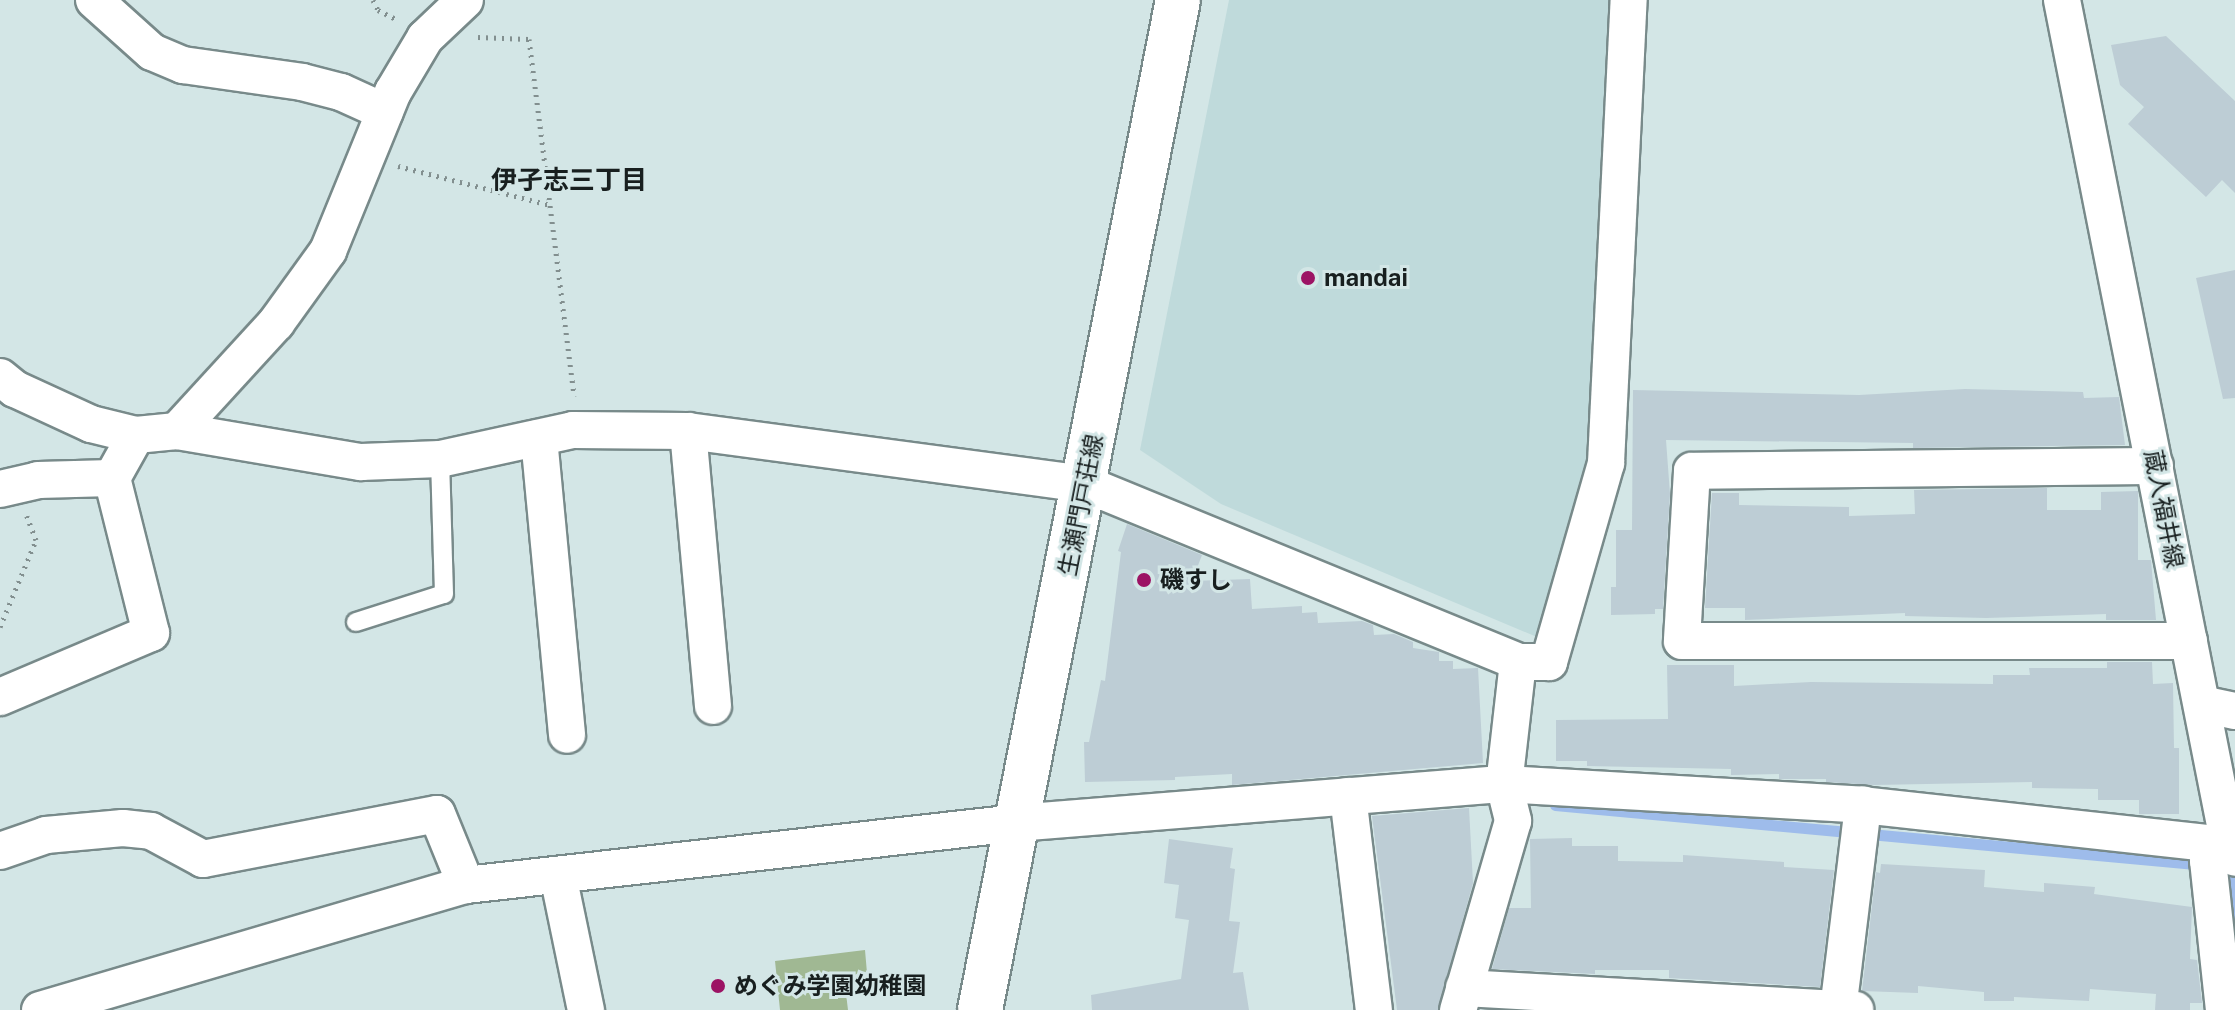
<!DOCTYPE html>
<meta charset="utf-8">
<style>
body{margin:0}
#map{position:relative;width:2235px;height:1010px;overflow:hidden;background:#d3e6e6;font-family:"Public Sans","Noto Sans JP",sans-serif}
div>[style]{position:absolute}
.built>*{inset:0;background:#bfdadb}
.green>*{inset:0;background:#a0b893}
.stream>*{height:11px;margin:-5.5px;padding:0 5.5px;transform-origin:5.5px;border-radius:5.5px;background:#9ebceb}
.building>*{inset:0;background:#bdcdd5}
.path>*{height:5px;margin-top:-2.5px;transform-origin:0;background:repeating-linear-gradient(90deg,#828f8f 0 2px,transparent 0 8px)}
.roads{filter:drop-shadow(2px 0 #788a8a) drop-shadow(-2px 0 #788a8a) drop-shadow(0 2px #788a8a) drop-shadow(0 -2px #788a8a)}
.service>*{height:18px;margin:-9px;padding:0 9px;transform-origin:9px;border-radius:9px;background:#fff}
.minor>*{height:36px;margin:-18px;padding:0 18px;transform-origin:18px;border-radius:18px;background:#fff}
.secondary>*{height:44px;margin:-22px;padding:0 22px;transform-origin:22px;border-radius:22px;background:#fff}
.dots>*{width:22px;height:22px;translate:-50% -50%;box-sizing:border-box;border:4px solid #d3e6e6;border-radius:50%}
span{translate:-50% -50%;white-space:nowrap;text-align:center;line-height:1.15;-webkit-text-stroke:6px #d3e6e6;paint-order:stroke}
.poi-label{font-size:24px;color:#181f1f;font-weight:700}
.left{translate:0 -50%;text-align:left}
.street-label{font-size:24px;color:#181f1f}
.neighbourhood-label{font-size:26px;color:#181f1f;font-weight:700}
</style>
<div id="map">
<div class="built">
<i style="clip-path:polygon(1229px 0,1615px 0,1595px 456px,1544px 640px,1221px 504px,1140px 450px)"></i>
</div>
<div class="green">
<i style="clip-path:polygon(865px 950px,867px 973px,844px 977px,848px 1010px,780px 1010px,775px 961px)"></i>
</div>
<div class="stream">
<i style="left:1555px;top:805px;width:643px;rotate:5.27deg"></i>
<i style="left:2195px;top:864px;width:38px;rotate:22deg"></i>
<i style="left:2230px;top:878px;width:56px;rotate:84.9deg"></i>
</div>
<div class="building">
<i style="clip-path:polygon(2166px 36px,2235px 101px,2235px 193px,2222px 180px,2206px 197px,2128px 124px,2144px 107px,2120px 85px,2111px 45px)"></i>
<i style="clip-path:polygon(2235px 270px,2235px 398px,2223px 399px,2196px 278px)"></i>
<i style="clip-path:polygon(1965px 389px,2083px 392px,2084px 398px,2119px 397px,2125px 445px,1913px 448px,1913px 443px,1666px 440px,1670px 494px,1663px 609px,1655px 609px,1655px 614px,1611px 615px,1611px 587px,1616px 587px,1616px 530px,1632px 530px,1633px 390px,1859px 395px)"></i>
<i style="clip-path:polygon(2047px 488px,2047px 510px,2101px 510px,2101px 492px,2138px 491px,2138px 560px,2151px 560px,2156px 620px,2106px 620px,2106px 614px,1986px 618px,1905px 616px,1905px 613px,1745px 620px,1745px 608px,1705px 608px,1712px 493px,1739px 493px,1739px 505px,1849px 507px,1849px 516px,1915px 514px,1914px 490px)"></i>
<i style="clip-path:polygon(1127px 524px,1202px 555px,1192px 581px,1250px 579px,1252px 609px,1302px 606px,1302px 613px,1317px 612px,1318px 623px,1362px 621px,1373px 625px,1374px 635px,1394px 634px,1413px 642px,1413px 648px,1439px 652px,1439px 661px,1453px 661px,1453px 669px,1478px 668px,1483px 763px,1232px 785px,1232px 774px,1175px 777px,1175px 780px,1085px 782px,1084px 742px,1089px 742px,1101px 680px,1105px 681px,1121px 552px,1118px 551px)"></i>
<i style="clip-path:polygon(2107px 662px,2152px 662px,2153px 684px,2173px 683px,2174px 748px,2179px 748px,2179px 814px,2139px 814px,2139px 800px,2098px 800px,2098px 789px,2032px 788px,2032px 782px,1874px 785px,1826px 782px,1826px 779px,1779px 779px,1779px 774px,1731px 775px,1731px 769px,1587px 766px,1587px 761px,1556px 761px,1556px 720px,1668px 719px,1667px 665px,1734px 665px,1734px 686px,1811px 682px,1993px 684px,1993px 675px,2030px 675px,2029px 668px,2107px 668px)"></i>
<i style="clip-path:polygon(1469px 808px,1473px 883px,1438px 1010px,1397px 1010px,1372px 816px)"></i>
<i style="clip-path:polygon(1572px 838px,1572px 846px,1618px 846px,1618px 861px,1683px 862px,1683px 855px,1784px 862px,1784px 867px,1834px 870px,1820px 987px,1669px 978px,1669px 970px,1595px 970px,1595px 974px,1492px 969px,1509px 908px,1531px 908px,1530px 839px)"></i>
<i style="clip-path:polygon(1169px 839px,1233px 848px,1230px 868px,1235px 869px,1229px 921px,1240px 922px,1233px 973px,1243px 972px,1249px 1010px,1092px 1010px,1091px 995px,1181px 979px,1189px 920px,1175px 918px,1179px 885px,1164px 883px)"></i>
<i style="clip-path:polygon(1881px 864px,1985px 870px,1984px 887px,2044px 892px,2044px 883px,2095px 887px,2094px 894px,2192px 907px,2190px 959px,2197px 960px,2202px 1003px,2190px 1003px,2190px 1010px,2155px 1010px,2156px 994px,2090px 989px,2089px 1001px,2014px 997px,2014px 1001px,1984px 1001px,1984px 992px,1918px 986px,1918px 993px,1862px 991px,1876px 872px,1880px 873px)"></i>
</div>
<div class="path">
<i style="left:373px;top:0;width:11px;rotate:63deg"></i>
<i style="left:378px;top:10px;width:20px;rotate:27deg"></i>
<i style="left:478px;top:37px;width:51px;rotate:2.2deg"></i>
<i style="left:529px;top:39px;width:360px;rotate:82.8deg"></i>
<i style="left:398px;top:166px;width:157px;rotate:14.4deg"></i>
<i style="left:0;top:627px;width:94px;rotate:-67.5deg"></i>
<i style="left:36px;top:540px;width:26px;rotate:-111deg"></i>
</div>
<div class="roads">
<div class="service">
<i style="left:356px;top:622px;width:92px;rotate:-17.7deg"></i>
<i style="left:444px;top:594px;width:135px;rotate:-91.7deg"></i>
</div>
<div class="minor">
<i style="left:94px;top:0;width:78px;rotate:41.9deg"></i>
<i style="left:152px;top:52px;width:34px;rotate:23deg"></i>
<i style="left:183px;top:65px;width:120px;rotate:8.1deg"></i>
<i style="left:302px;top:82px;width:40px;rotate:14.4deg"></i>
<i style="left:341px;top:92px;width:48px;rotate:24.4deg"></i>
<i style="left:2062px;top:0;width:861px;rotate:78.82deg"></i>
<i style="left:2229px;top:845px;width:14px;rotate:65deg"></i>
<i style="left:0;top:377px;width:19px;rotate:39deg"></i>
<i style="left:15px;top:389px;width:84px;rotate:24.7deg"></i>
<i style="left:91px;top:424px;width:46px;rotate:13.7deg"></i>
<i style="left:136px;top:435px;width:41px;rotate:-5.6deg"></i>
<i style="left:177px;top:431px;width:187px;rotate:9.6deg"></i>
<i style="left:361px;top:462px;width:79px;rotate:-2.2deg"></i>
<i style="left:440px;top:459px;width:136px;rotate:-12.3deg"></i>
<i style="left:573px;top:430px;width:115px;rotate:0.5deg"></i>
<i style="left:688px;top:431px;width:401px;rotate:7.6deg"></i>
<i style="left:1085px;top:484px;width:468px;rotate:22.3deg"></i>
<i style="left:1518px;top:662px;width:123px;rotate:96.5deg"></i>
<i style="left:1504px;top:784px;width:38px;rotate:76deg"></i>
<i style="left:1513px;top:821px;width:197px;rotate:106.2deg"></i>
<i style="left:177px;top:431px;width:147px;rotate:-47.5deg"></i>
<i style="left:276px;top:323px;width:89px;rotate:-54.2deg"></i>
<i style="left:328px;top:251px;width:172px;rotate:-67.8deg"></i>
<i style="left:393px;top:92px;width:63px;rotate:-59.3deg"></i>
<i style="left:425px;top:38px;width:55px;rotate:-43.5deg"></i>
<i style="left:688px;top:431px;width:276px;rotate:84.8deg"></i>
<i style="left:539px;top:438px;width:298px;rotate:84.6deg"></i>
<i style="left:2155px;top:466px;width:463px;rotate:179.4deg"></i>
<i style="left:1692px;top:471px;width:170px;rotate:93.4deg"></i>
<i style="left:1682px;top:641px;width:507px"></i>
<i style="left:0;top:489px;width:39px;rotate:-13deg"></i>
<i style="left:38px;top:480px;width:74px;rotate:-1.5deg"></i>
<i style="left:1518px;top:662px;width:31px"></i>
<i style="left:1549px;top:662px;width:207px;rotate:-74deg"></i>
<i style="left:1606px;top:463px;width:464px;rotate:-87.2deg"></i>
<i style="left:0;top:697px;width:164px;rotate:-23deg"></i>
<i style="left:151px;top:633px;width:160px;rotate:-104.1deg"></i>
<i style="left:112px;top:478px;width:49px;rotate:-60.8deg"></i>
<i style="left:2202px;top:704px;width:34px;rotate:12deg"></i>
<i style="left:1348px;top:796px;width:216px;rotate:83.1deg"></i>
<i style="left:0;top:851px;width:49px;rotate:-19.2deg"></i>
<i style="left:46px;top:835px;width:77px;rotate:-5.2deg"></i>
<i style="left:123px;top:828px;width:28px;rotate:6deg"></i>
<i style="left:151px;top:831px;width:59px;rotate:28.3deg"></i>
<i style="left:203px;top:859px;width:238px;rotate:-10.9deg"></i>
<i style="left:437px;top:814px;width:77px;rotate:67.8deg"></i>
<i style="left:558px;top:875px;width:138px;rotate:78.3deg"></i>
<i style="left:1464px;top:988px;width:392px;rotate:3.2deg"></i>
<i style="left:40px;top:1010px;width:444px;rotate:-16.4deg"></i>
<i style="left:466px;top:885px;width:553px;rotate:-6.43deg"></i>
<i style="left:1016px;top:823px;width:490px;rotate:-4.6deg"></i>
<i style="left:1504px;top:784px;width:360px;rotate:3.3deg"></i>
<i style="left:1863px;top:805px;width:374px;rotate:6.3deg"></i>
<i style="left:1838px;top:1010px;width:207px;rotate:-83deg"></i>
<i style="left:2224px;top:1010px;width:150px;rotate:-96.1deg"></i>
<i style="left:2208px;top:861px;width:26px;rotate:-37deg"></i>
</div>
<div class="secondary">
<i style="left:980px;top:1010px;width:1029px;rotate:-78.91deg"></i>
</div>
</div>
<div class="dots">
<i style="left:1308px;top:278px;background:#9c1364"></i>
<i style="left:1144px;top:580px;background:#9c1364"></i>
<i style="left:718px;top:986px;background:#9c1364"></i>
</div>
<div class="poi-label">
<span class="left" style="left:1324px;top:278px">mandai</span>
<span class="left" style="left:1160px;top:580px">磯すし</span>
<span class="left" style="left:734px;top:986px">めぐみ学園幼稚園</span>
</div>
<div class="street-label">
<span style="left:1081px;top:505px;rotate:-79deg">生瀬門戸荘線</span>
<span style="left:2164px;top:509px;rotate:79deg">蔵人福井線</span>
</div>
<div class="neighbourhood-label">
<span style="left:569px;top:180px">伊孑志三丁目</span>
</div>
</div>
